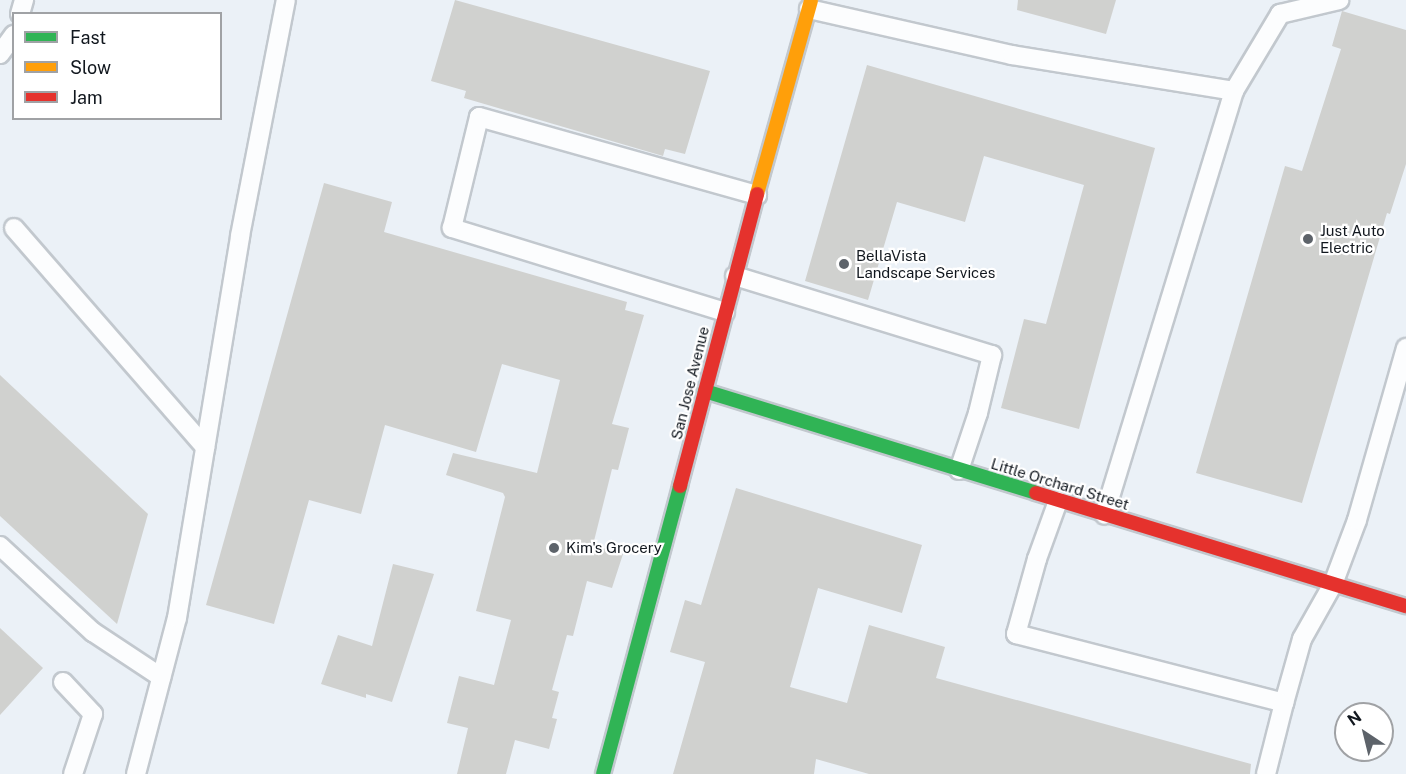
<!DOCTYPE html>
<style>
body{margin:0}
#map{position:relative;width:1406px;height:774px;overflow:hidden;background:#ebf1f7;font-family:"Public Sans",sans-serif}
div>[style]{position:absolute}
.building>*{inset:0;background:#d0d1cf}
.roads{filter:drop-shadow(2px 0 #c2c8ce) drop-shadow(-2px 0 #c2c8ce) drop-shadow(0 2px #c2c8ce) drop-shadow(0 -2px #c2c8ce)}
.lane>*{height:18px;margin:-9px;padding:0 9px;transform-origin:9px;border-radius:9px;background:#fcfdfe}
.fast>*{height:14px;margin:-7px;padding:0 7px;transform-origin:7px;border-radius:7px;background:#30b455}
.slow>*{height:14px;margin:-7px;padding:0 7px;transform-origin:7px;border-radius:7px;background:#ff9f0a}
.jam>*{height:14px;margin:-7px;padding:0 7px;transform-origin:7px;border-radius:7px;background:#e5322d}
.dots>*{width:16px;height:16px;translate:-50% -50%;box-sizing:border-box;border:3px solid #fff;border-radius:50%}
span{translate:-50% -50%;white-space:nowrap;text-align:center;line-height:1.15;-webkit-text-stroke:4.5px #fff;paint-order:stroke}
.poi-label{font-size:15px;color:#11171e}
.left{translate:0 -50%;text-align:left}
.street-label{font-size:15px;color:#11171e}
.legend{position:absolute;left:12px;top:12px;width:210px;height:108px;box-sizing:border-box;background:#fff;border:2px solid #a0a2a5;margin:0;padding:8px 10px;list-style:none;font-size:18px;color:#11171e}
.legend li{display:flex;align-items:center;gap:12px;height:30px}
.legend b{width:30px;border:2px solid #a0a2a5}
.north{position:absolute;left:1334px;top:702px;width:60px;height:60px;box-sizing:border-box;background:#fff;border:2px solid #a0a2a5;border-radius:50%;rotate:325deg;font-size:16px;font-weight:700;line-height:24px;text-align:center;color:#11171e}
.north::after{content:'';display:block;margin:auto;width:21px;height:27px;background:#5d636a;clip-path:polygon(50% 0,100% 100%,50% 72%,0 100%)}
</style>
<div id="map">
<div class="building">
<i style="clip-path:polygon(455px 0,710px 71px,685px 154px,665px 149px,663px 156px,464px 98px,466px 91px,431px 81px)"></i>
<i style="clip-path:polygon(1018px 0,1116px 0,1106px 34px,1017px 10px)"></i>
<i style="clip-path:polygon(1342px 11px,1406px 30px,1406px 164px,1390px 214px,1387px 213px,1302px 503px,1196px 473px,1285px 166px,1302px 171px,1341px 49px,1332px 46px)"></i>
<i style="clip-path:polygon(867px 65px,1155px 148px,1079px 429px,1001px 408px,1024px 319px,1046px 324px,1084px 185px,984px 156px,965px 222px,897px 202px,868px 300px,805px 281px)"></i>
<i style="clip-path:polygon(324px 183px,392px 202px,384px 232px,627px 302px,625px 310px,644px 315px,612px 424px,629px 428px,618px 470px,612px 469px,593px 545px,623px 554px,612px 588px,587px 581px,573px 636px,567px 635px,552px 690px,559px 692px,552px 718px,557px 719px,549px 749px,515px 740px,506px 774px,457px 774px,468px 728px,447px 723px,459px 676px,494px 685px,511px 620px,476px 611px,505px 497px,503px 493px,446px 475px,453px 453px,537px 473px,560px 380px,502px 364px,476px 452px,385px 425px,361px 514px,309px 500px,274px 624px,206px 605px)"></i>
<i style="clip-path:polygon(0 375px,148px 514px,117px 624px,0 516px)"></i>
<i style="clip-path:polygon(736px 488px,922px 545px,902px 613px,818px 588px,790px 687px,847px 703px,869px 625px,945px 647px,936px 678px,1251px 764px,1250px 774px,869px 774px,816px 759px,814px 774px,673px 774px,705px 662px,670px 652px,685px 600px,701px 605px)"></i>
<i style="clip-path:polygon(393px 564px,434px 574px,392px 702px,366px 694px,366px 698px,321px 684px,338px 635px,372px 646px)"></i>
<i style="clip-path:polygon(0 628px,43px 668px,0 715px)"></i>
</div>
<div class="roads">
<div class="lane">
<i style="left:809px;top:9px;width:208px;rotate:12.8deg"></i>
<i style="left:1012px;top:55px;width:225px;rotate:9.2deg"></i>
<i style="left:1234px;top:91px;width:443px;rotate:107deg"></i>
<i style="left:20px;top:14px;width:15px;rotate:-74deg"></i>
<i style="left:0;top:54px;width:24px;rotate:-54deg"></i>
<i style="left:1234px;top:91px;width:90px;rotate:-59.1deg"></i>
<i style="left:1280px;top:14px;width:61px;rotate:-13.3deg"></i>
<i style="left:14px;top:228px;width:291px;rotate:48.9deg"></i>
<i style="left:735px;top:276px;width:269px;rotate:17.1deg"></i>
<i style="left:992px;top:355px;width:60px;rotate:103.6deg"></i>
<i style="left:978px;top:413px;width:60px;rotate:108.4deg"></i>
<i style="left:725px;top:312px;width:286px;rotate:-162.9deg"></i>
<i style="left:452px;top:228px;width:114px;rotate:-76.3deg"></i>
<i style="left:479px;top:117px;width:289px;rotate:15.7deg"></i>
<i style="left:1058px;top:501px;width:62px;rotate:109.9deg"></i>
<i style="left:1037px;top:559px;width:78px;rotate:105.6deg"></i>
<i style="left:1016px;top:634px;width:277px;rotate:14.4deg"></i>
<i style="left:1284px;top:703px;width:66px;rotate:-74.3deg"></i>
<i style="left:1302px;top:639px;width:63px;rotate:-60.6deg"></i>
<i style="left:1333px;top:584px;width:68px;rotate:-69.4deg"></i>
<i style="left:1357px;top:520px;width:179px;rotate:-74.1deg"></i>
<i style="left:0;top:546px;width:127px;rotate:42.8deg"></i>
<i style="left:93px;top:632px;width:82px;rotate:33.5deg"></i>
<i style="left:63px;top:682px;width:44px;rotate:46.8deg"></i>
<i style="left:93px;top:714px;width:63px;rotate:108.4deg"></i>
<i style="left:136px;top:774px;width:161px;rotate:-75.3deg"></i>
<i style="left:177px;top:618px;width:387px;rotate:-80.6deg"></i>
<i style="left:240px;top:236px;width:240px;rotate:-79deg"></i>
<i style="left:1266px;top:774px;width:73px;rotate:-75.8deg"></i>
</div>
<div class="fast">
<i style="left:705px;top:391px;width:346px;rotate:17.1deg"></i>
<i style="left:603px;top:774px;width:298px;rotate:-75deg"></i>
</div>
<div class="slow">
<i style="left:757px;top:194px;width:201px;rotate:-74.4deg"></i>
</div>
<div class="jam">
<i style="left:680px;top:486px;width:302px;rotate:-75.2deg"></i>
<i style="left:1036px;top:493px;width:387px;rotate:17deg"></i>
</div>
</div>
<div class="dots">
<i style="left:1308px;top:239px;background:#5d636a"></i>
<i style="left:844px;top:264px;background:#5d636a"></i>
<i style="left:554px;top:548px;background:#5d636a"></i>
</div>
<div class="poi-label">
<span class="left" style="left:1320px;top:239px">Just Auto<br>Electric</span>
<span class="left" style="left:856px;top:264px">BellaVista<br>Landscape Services</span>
<span class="left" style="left:566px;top:548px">Kim's Grocery</span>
</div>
<div class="street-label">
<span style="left:690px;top:383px;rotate:-76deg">San Jose Avenue</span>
<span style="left:1060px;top:484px;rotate:17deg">Little Orchard Street</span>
</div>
<ul class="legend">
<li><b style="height:8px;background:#30b455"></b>Fast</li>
<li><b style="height:8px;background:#ff9f0a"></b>Slow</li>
<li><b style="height:8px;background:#e5322d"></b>Jam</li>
</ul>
<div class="north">N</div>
</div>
